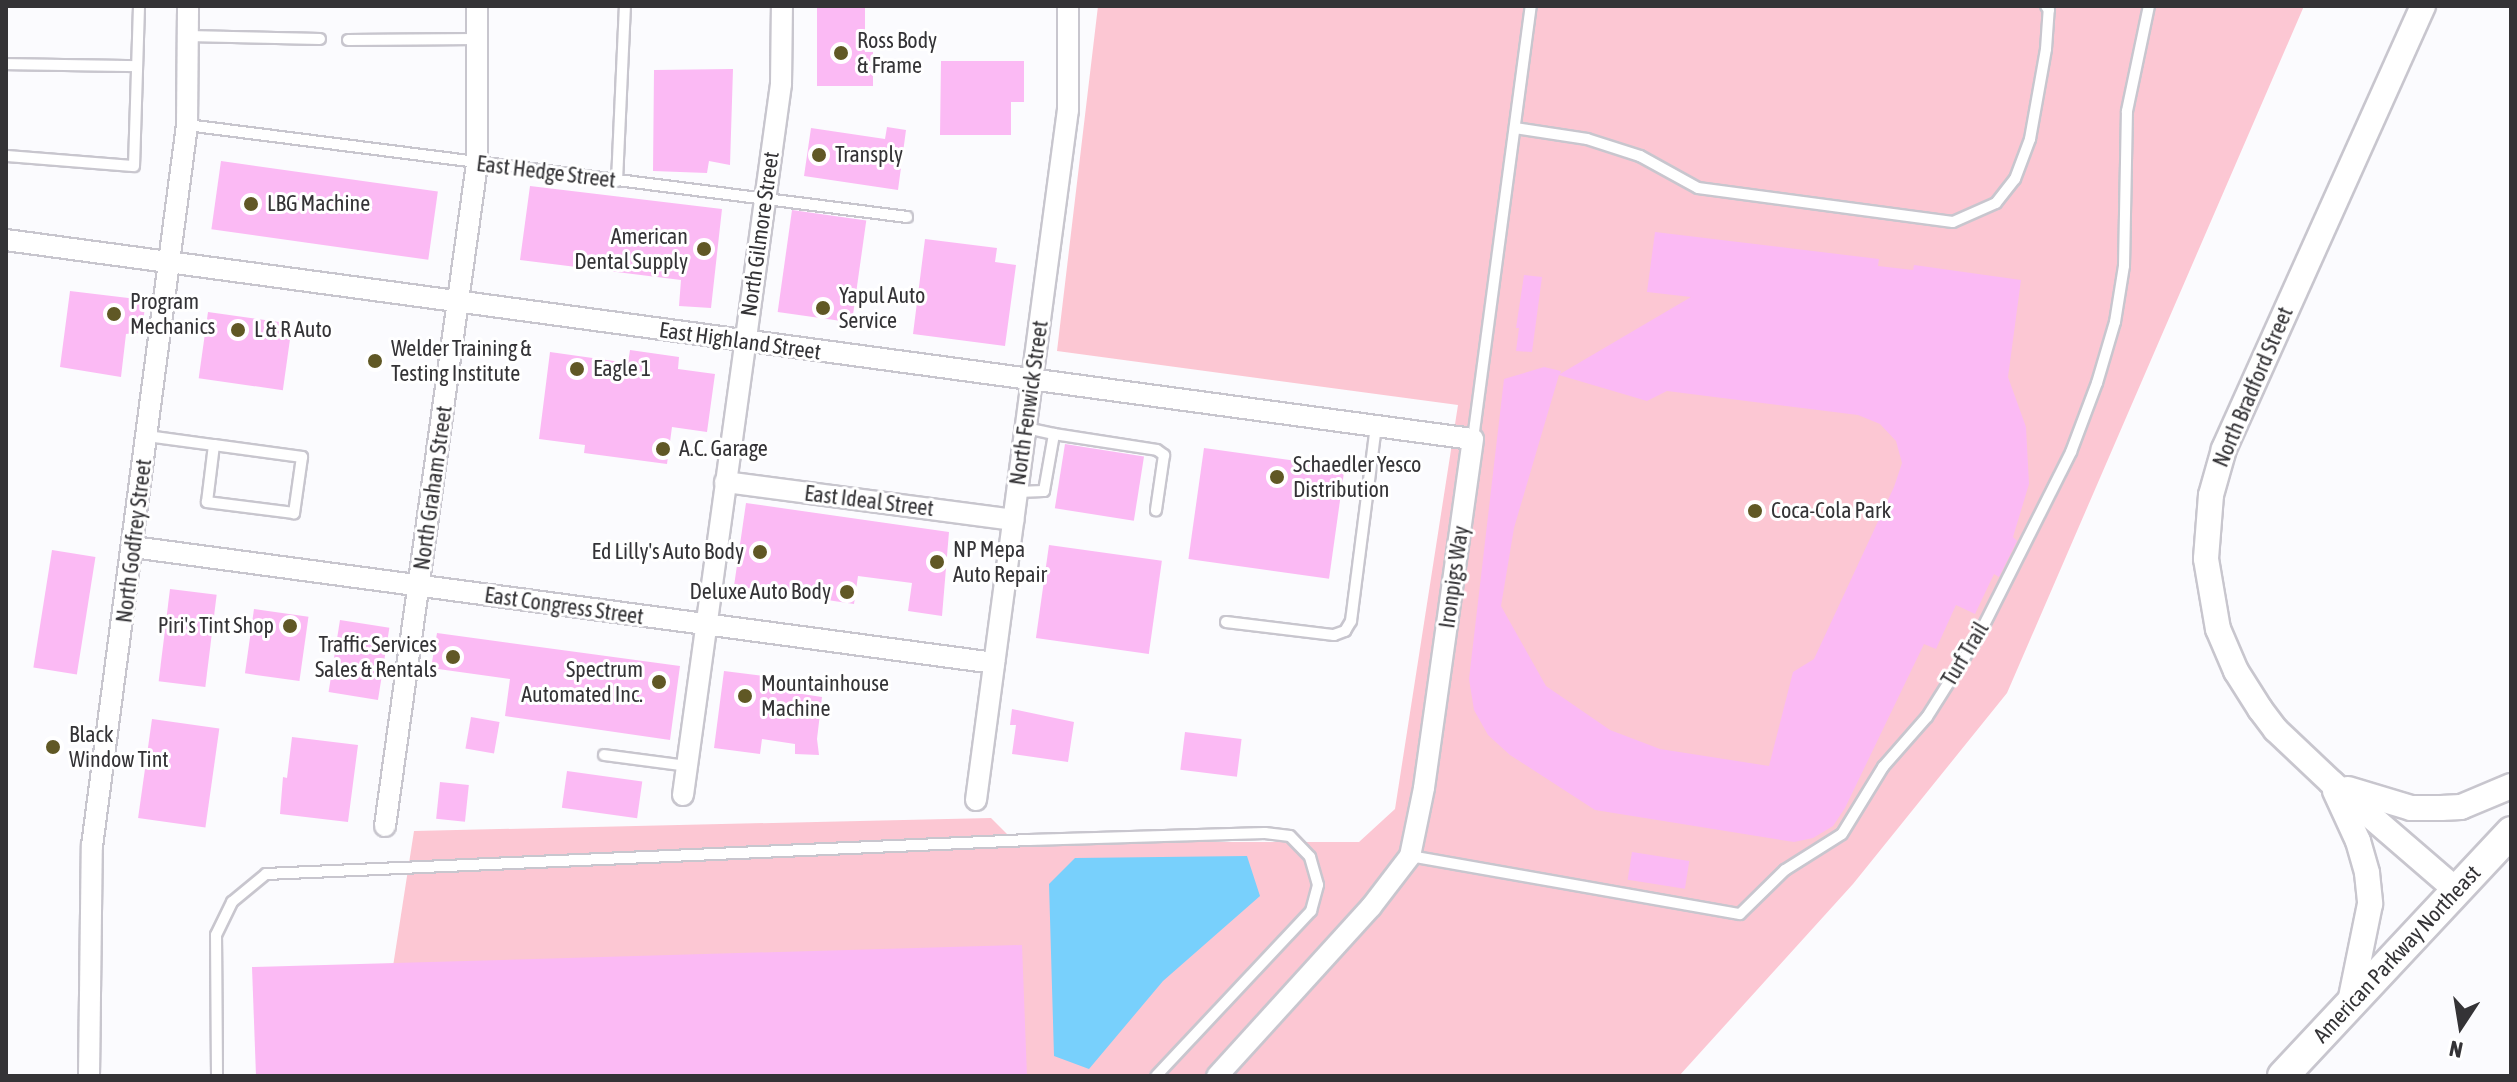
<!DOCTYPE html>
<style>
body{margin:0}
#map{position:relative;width:2517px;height:1082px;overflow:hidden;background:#fbfbfe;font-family:"Asap Condensed",sans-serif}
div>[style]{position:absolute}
.green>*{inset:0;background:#fcc7d3}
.water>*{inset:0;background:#78d0fc}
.building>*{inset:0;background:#fbbaf4;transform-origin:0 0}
.roads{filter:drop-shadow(2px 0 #c8c6ce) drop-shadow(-2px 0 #c8c6ce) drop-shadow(0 2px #c8c6ce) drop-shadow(0 -2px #c8c6ce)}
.service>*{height:10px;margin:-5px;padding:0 5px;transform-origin:5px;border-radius:5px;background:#fff}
.minor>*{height:20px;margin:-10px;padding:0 10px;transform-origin:10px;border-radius:10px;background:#fff}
.tertiary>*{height:24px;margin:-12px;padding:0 12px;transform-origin:12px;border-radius:12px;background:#fff}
.primary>*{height:30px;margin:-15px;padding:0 15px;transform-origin:15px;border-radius:15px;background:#fff}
.dots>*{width:22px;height:22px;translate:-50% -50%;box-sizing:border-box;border:4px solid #fff;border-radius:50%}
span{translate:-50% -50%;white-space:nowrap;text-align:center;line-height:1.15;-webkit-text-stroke:6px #fff;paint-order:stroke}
.poi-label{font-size:22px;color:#343336}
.left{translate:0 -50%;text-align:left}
.right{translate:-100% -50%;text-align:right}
.street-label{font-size:22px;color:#343336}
.frame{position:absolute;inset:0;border:8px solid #343336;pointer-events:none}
.north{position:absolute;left:2421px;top:986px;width:80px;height:80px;-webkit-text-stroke:6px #fff;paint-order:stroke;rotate:192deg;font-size:22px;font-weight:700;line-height:32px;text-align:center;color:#343336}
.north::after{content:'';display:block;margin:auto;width:28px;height:36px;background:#343336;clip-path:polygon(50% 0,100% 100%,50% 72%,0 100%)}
</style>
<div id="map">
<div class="green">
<i style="clip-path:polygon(1098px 6px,2304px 6px,2007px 693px,1853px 884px,1679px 1076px,376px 1076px,414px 831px,991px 818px,1015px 842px,1359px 842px,1395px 809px,1458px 405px,1057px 351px)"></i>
</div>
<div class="water">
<i style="clip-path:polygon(1247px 856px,1260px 896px,1163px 981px,1089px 1069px,1054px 1056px,1049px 884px,1075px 858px)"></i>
</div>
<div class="building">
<i style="clip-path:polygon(817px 6px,865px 6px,865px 52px,873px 52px,873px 86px,817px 86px)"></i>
<i style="clip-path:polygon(941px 61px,1024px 61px,1024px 102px,1011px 102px,1011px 135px,940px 135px)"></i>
<i style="clip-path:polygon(733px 69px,730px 165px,709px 161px,707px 173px,653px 171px,654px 70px)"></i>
<i style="clip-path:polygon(887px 127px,906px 130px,898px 190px,804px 176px,811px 128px,885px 139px)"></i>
<i style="left:221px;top:161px;width:219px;height:69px;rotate:8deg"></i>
<i style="clip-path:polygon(530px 186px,722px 209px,711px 308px,679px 306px,681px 280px,520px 260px)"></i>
<i style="left:792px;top:210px;width:75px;height:103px;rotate:8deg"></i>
<i style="clip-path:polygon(evenodd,1655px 232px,1879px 259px,1878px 266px,1913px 270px,1914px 265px,2021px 280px,2008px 377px,2026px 427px,2029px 484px,2013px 537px,2017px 541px,1999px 577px,1994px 574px,1975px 614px,1956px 605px,1936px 649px,1924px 644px,1845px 808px,1833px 826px,1813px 838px,1794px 842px,1595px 810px,1510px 755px,1488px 735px,1474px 710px,1469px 679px,1504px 379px,1544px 367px,1561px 371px,1560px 374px,1691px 297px,1647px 292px,1655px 232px,1559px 375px,1647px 401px,1667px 391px,1858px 415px,1880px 424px,1896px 441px,1902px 463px,1894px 487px,1814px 659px,1793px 672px,1769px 766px,1660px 749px,1610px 730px,1546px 686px,1501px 606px,1514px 528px,1559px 375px)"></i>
<i style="clip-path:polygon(925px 239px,997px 248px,995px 262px,1016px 265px,1005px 346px,913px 334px)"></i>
<i style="clip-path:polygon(1524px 275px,1542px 277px,1532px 352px,1516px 351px,1519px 328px,1516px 328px)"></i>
<i style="clip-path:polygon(70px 291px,145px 300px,143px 332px,126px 334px,121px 377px,60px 367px)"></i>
<i style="left:208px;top:312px;width:85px;height:67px;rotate:8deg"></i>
<i style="clip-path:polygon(630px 350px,679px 357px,678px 369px,715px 374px,707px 432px,672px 427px,667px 464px,584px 453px,585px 445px,539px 439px,550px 352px,628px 363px)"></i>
<i style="left:1065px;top:444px;width:80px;height:65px;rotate:9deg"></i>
<i style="left:1204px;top:448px;width:142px;height:112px;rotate:8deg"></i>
<i style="clip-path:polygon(746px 503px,949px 532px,942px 616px,908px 611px,912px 583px,858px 576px,854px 604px,734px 586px)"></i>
<i style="left:1049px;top:545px;width:114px;height:94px;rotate:8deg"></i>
<i style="left:52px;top:550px;width:44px;height:119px;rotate:9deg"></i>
<i style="left:170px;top:589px;width:47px;height:93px;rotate:7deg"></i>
<i style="left:254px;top:609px;width:55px;height:65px;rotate:8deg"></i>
<i style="left:340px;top:620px;width:50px;height:73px;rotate:9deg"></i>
<i style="clip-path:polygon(437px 633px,680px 666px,670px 740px,505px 716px,510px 679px,431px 668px)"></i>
<i style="clip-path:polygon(724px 671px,771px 677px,769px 689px,822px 697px,817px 739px,819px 755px,795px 754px,795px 744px,762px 739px,760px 754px,714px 748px)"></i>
<i style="clip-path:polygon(1012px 709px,1074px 722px,1068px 762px,1012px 754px,1016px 725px,1010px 725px)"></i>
<i style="left:471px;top:717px;width:29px;height:32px;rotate:10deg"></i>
<i style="left:152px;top:719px;width:68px;height:100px;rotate:8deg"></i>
<i style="left:1185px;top:732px;width:57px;height:38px;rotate:7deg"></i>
<i style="clip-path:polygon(292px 737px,358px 745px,348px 822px,280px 814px,283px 777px,287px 778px)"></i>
<i style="left:567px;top:771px;width:76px;height:37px;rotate:8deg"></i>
<i style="left:440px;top:782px;width:29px;height:37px;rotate:6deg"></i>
<i style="left:1632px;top:852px;width:58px;height:28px;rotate:9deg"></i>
<i style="clip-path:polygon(1022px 945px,1027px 1076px,256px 1076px,252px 967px)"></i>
</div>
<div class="roads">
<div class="service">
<i style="left:188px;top:36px;width:132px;rotate:1.3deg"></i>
<i style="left:348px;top:40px;width:129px;rotate:-0.4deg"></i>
<i style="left:6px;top:64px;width:131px;rotate:0.9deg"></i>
<i style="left:187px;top:125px;width:726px;rotate:7.28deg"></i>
<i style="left:1515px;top:128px;width:73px;rotate:8.7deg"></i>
<i style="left:1587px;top:139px;width:56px;rotate:17.8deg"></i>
<i style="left:1640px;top:156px;width:66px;rotate:28.9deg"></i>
<i style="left:1698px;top:188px;width:257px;rotate:7.6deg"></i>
<i style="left:1953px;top:222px;width:47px;rotate:-23.8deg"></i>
<i style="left:1996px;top:203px;width:31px;rotate:-52deg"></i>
<i style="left:2015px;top:179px;width:43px;rotate:-69.4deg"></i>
<i style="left:2030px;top:139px;width:91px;rotate:-79.9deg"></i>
<i style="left:2046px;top:49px;width:39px;rotate:-86deg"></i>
<i style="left:2049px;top:10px;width:5px;rotate:-127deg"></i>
<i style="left:6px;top:156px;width:128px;rotate:4.5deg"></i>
<i style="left:134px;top:166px;width:160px;rotate:-88.2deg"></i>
<i style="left:617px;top:181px;width:175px;rotate:-87.4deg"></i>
<i style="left:1054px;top:434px;width:104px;rotate:8.8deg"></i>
<i style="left:1157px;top:450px;width:9px;rotate:36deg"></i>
<i style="left:1164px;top:455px;width:56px;rotate:98.3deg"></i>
<i style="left:147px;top:436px;width:68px;rotate:7.7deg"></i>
<i style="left:214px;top:445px;width:89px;rotate:7.8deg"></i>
<i style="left:302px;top:457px;width:57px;rotate:98.1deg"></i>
<i style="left:294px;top:513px;width:88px;rotate:-172.8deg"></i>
<i style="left:207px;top:502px;width:57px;rotate:-83deg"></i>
<i style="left:1473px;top:439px;width:437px;rotate:-82.4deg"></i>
<i style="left:1017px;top:492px;width:27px;rotate:-2deg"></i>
<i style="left:1044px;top:491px;width:58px;rotate:-80deg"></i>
<i style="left:1054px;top:434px;width:29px;rotate:-168deg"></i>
<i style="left:1226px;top:622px;width:109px;rotate:6.9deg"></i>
<i style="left:1334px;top:635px;width:12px;rotate:-20deg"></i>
<i style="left:1345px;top:631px;width:12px;rotate:-59deg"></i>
<i style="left:1351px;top:621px;width:197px;rotate:-82.7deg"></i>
<i style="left:604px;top:755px;width:84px;rotate:7.5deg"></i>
<i style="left:1410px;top:856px;width:335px;rotate:10deg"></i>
<i style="left:1740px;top:914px;width:63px;rotate:-44.4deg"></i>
<i style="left:1785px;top:870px;width:67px;rotate:-32.3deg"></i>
<i style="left:1842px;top:834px;width:79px;rotate:-58.5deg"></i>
<i style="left:1883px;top:767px;width:67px;rotate:-48.7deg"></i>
<i style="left:1927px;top:717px;width:99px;rotate:-57.8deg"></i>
<i style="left:1980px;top:633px;width:203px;rotate:-63.3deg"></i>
<i style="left:2071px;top:452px;width:74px;rotate:-69.4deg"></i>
<i style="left:2097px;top:383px;width:64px;rotate:-73.6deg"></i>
<i style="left:2115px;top:322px;width:57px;rotate:-80.9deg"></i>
<i style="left:2124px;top:266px;width:155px;rotate:-88.9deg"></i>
<i style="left:2127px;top:111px;width:107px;rotate:-78.2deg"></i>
<i style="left:217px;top:1076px;width:141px;rotate:-90.4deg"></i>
<i style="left:216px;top:935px;width:37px;rotate:-64deg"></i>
<i style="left:232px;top:902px;width:44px;rotate:-39.5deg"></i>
<i style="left:266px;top:874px;width:764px;rotate:-2.55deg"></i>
<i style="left:1029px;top:840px;width:236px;rotate:-1.7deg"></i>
<i style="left:1265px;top:833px;width:25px;rotate:7deg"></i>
<i style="left:1290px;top:836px;width:29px;rotate:46deg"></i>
<i style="left:1310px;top:857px;width:29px;rotate:74deg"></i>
<i style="left:1318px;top:885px;width:27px;rotate:105deg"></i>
<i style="left:1311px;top:911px;width:226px;rotate:133.2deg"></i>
</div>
<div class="minor">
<i style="left:6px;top:240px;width:1480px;rotate:7.73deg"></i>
<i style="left:1473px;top:439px;width:352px;rotate:98deg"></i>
<i style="left:1424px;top:788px;width:69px;rotate:101.6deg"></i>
<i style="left:1410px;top:856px;width:64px;rotate:127.4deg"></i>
<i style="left:1371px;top:907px;width:229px;rotate:132.3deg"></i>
<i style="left:725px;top:482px;width:291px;rotate:7.5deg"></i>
<i style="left:133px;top:547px;width:869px;rotate:7.67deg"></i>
<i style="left:683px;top:795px;width:718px;rotate:-82.15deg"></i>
<i style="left:781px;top:84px;width:78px;rotate:-89.3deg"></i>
<i style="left:976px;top:800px;width:696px;rotate:-82.41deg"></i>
<i style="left:1068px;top:110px;width:104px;rotate:-90deg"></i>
<i style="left:385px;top:826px;width:668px;rotate:-82.09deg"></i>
<i style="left:477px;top:164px;width:158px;rotate:-90deg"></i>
<i style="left:89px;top:1076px;width:230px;rotate:-89.3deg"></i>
<i style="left:92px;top:846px;width:727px;rotate:-82.49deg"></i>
<i style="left:187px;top:125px;width:119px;rotate:-89.5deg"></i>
</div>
<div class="tertiary">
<i style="left:2423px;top:6px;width:486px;rotate:114.2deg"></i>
<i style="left:2224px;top:449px;width:48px;rotate:105.8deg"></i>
<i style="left:2211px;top:495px;width:64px;rotate:94.5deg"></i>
<i style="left:2206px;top:559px;width:71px;rotate:80.3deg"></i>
<i style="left:2218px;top:629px;width:46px;rotate:66.8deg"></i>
<i style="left:2236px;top:671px;width:45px;rotate:57.7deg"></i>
<i style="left:2260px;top:709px;width:26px;rotate:53deg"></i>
<i style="left:2276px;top:730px;width:76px;rotate:43.4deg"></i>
<i style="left:2331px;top:782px;width:164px;rotate:40.8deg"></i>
<i style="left:2348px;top:789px;width:66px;rotate:16.8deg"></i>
<i style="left:2411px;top:808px;width:30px"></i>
<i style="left:2441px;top:808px;width:20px;rotate:-3deg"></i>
<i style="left:2461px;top:807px;width:54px;rotate:-22.8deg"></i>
<i style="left:2335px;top:791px;width:55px;rotate:65.3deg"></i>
<i style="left:2358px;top:841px;width:33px;rotate:74deg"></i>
<i style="left:2367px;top:873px;width:31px;rotate:84deg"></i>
<i style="left:2370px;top:904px;width:100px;rotate:101.5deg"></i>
</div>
<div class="primary">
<i style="left:2283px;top:1076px;width:334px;rotate:-46.9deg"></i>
</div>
</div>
<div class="dots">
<i style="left:841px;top:53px;background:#605825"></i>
<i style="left:819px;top:155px;background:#605825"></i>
<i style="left:251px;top:204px;background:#605825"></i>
<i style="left:704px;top:249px;background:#605825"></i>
<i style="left:823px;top:308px;background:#605825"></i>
<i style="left:114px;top:314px;background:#605825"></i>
<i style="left:238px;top:330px;background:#605825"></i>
<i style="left:375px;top:361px;background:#605825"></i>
<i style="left:577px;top:369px;background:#605825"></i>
<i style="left:663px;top:449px;background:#605825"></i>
<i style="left:1277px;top:477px;background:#605825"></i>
<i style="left:1755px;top:511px;background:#605825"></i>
<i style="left:760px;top:552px;background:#605825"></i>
<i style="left:937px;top:562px;background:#605825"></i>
<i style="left:847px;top:592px;background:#605825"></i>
<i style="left:290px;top:626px;background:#605825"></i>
<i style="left:453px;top:657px;background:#605825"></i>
<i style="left:659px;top:682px;background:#605825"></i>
<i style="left:745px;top:696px;background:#605825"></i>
<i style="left:53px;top:747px;background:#605825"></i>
</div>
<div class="poi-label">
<span class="left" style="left:857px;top:53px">Ross Body<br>&amp; Frame</span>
<span class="left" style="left:835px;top:155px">Transply</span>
<span class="left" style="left:267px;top:204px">LBG Machine</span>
<span class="right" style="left:688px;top:249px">American<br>Dental Supply</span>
<span class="left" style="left:839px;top:308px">Yapul Auto<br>Service</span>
<span class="left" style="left:130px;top:314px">Program<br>Mechanics</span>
<span class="left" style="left:254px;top:330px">L &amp; R Auto</span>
<span class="left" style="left:391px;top:361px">Welder Training &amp;<br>Testing Institute</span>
<span class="left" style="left:593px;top:369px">Eagle 1</span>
<span class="left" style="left:679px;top:449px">A.C. Garage</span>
<span class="left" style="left:1293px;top:477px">Schaedler Yesco<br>Distribution</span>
<span class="left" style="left:1771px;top:511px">Coca-Cola Park</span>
<span class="left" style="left:953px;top:562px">NP Mepa<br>Auto Repair</span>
<span class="right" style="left:744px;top:552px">Ed Lilly's Auto Body</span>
<span class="right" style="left:831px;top:592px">Deluxe Auto Body</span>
<span class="right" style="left:274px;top:626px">Piri's Tint Shop</span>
<span class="right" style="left:437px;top:657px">Traffic Services<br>Sales &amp; Rentals</span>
<span class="right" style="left:643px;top:682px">Spectrum<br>Automated Inc.</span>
<span class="left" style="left:761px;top:696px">Mountainhouse<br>Machine</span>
<span class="left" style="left:69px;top:747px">Black<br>Window Tint</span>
</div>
<div class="street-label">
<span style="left:546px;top:172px;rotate:7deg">East Hedge Street</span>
<span style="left:760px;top:234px;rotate:-82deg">North Gilmore Street</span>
<span style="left:740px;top:341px;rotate:8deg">East Highland Street</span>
<span style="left:2253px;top:387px;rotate:-67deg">North Bradford Street</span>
<span style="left:1029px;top:403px;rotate:-82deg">North Fenwick Street</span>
<span style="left:433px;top:488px;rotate:-82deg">North Graham Street</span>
<span style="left:869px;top:501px;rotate:7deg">East Ideal Street</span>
<span style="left:134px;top:541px;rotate:-83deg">North Godfrey Street</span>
<span style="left:1454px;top:577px;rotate:-82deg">Ironpigs Way</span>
<span style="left:564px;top:606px;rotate:8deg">East Congress Street</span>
<span style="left:1965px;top:654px;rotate:-59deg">Turf Trail</span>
<span style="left:2397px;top:954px;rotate:-47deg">American Parkway Northeast</span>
</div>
<div class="frame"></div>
<div class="north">N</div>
</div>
